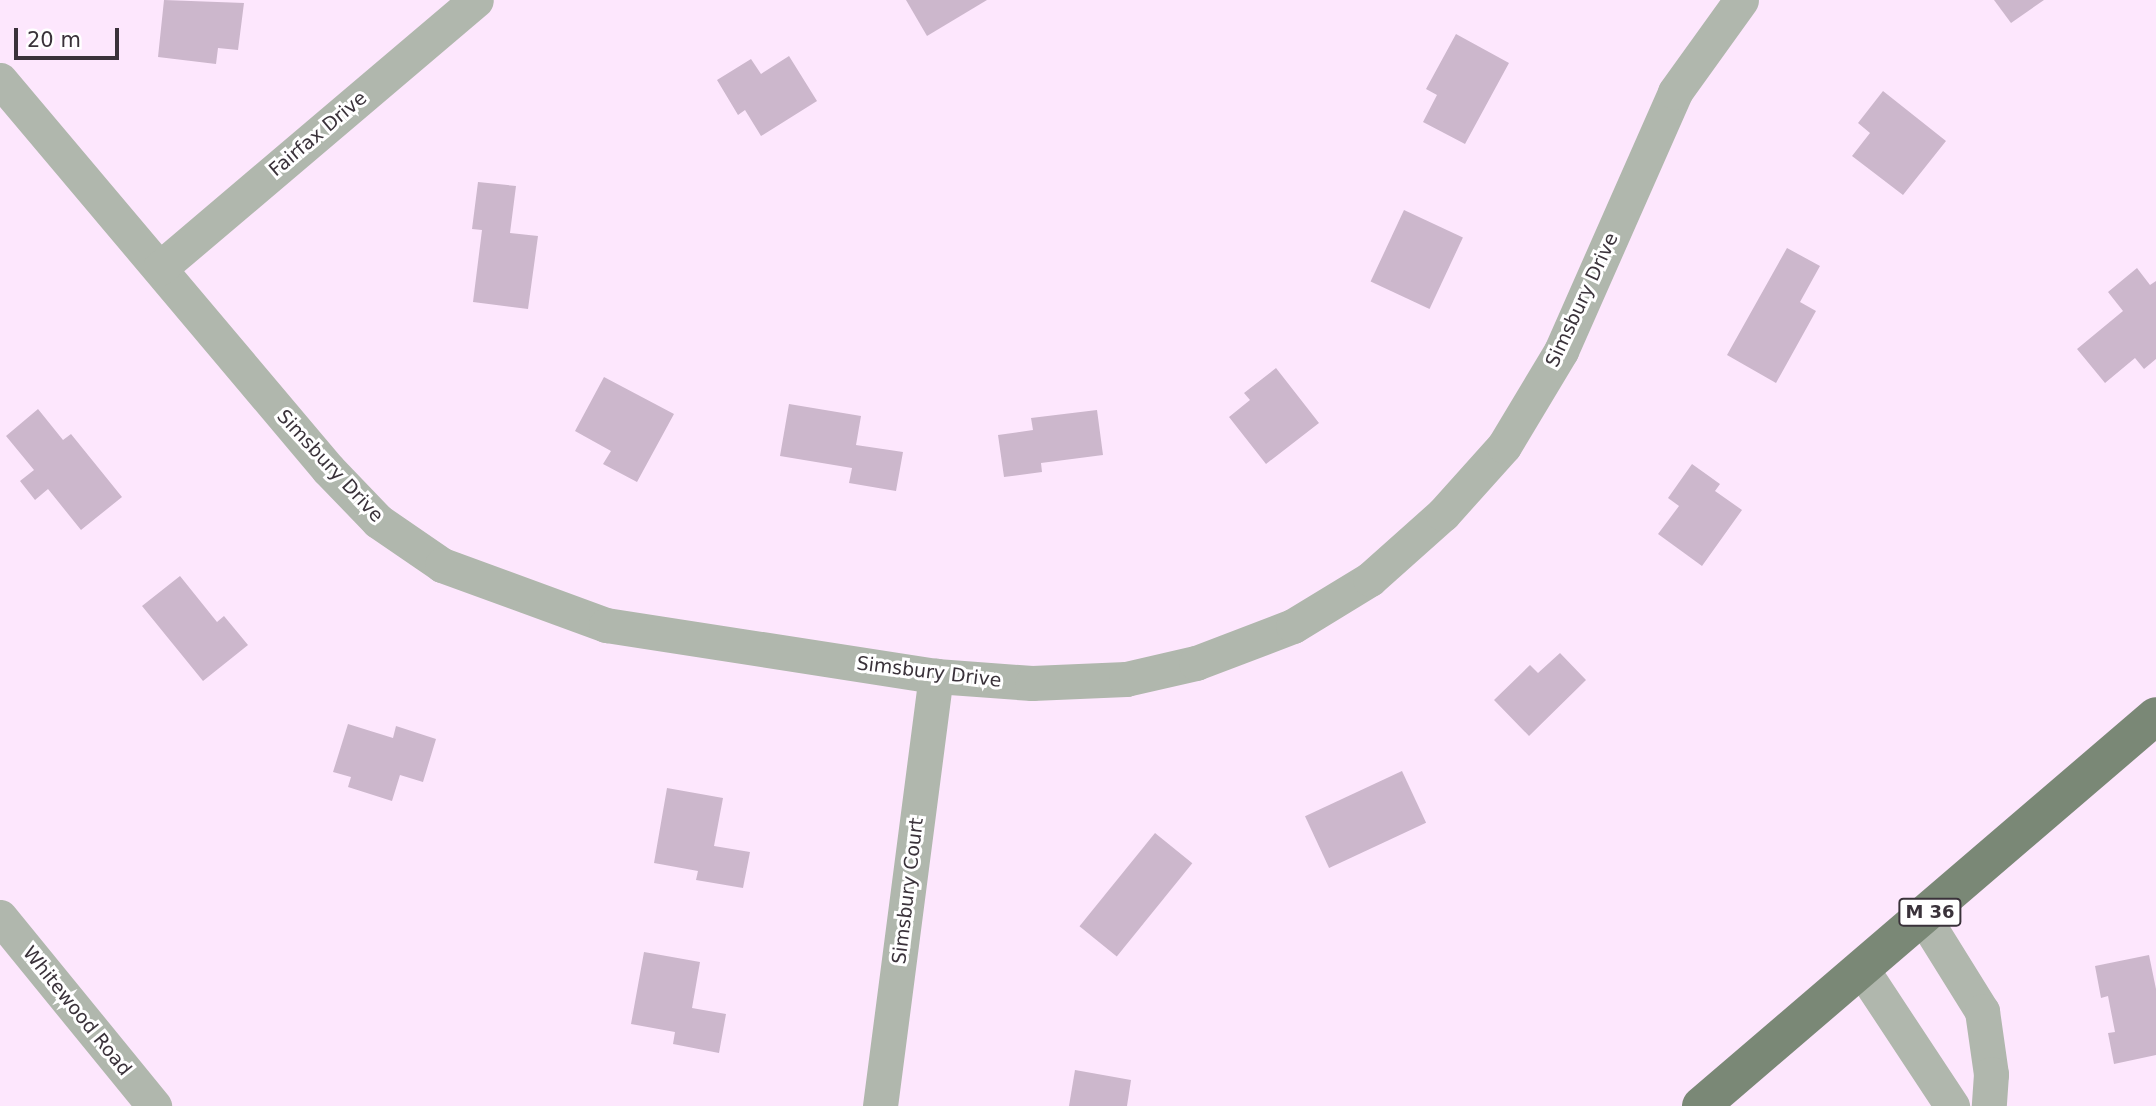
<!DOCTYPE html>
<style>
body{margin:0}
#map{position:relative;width:2156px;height:1106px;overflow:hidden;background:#fde7fd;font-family:"DejaVu Sans",sans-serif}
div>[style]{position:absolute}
.building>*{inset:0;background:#ccb7cc;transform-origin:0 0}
.minor>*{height:35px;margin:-17.5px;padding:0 17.5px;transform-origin:17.5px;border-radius:17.5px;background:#b0b7ad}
.major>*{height:38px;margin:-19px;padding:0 19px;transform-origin:19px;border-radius:19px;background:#7a8876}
span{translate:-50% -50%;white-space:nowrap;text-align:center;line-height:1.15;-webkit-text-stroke:6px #fff;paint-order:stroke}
.shield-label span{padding:2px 5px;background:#fff;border:2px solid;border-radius:5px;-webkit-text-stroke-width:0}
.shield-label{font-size:18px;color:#3a323a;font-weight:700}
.street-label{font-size:19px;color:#3a323a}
.scale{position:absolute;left:14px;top:28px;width:105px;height:32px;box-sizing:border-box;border:4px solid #3a323a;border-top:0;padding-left:9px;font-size:21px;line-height:24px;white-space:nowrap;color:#3a323a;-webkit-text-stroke:5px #fff;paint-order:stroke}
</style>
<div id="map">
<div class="building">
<i style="clip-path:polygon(164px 0,244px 3px,238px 50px,218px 48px,216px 64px,158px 57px)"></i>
<i style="clip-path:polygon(906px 0,987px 0,927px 36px)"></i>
<i style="clip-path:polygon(1994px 0,2044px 0,2011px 23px)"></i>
<i style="clip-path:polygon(1456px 34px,1509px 63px,1465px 144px,1423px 122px,1437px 95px,1426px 89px)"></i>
<i style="clip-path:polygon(789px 56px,817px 101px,761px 136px,745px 110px,738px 115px,717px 80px,751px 59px,761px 74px)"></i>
<i style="clip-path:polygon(1883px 91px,1946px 141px,1903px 195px,1852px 156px,1870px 133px,1858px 123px)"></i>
<i style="clip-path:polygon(478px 182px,516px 186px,510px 233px,538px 236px,528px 309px,473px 302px,482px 230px,472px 229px)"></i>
<i style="left:1404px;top:210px;width:65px;height:79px;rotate:25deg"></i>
<i style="clip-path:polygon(1787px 248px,1820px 266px,1800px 302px,1816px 311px,1776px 383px,1727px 355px)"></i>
<i style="clip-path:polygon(2137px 268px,2150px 285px,2156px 281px,2156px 359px,2144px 369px,2135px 358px,2105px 383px,2077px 349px,2123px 311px,2108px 292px)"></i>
<i style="clip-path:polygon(1276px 368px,1319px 423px,1266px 464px,1229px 417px,1250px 400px,1244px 393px)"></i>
<i style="clip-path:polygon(604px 377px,674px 414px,637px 482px,603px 464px,611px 451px,575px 431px)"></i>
<i style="clip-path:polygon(789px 404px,861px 416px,856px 445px,903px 452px,896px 491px,849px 483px,852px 468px,780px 456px)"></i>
<i style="clip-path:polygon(38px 409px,63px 440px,71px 434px,122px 497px,81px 530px,48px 489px,35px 500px,20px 481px,34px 470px,6px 436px)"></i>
<i style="clip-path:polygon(1097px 410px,1103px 455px,1041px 463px,1042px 472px,1004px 477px,998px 435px,1033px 430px,1031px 418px)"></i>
<i style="clip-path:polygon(1692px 464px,1720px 484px,1715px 491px,1742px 510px,1702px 566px,1658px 534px,1679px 506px,1668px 498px)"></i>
<i style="clip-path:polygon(180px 576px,217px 622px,224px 616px,248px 645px,203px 681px,142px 606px)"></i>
<i style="clip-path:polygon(1560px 653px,1586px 680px,1529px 736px,1494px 700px,1530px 665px,1538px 673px)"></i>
<i style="clip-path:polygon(348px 724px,393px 738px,396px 726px,436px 739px,423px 782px,400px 775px,392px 801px,348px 787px,351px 777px,333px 772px)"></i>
<i style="left:1402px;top:771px;width:57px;height:107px;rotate:65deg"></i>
<i style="clip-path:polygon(667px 788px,723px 798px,714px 846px,750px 852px,743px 888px,696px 880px,698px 871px,654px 863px)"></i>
<i style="left:1155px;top:833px;width:48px;height:120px;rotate:39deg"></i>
<i style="clip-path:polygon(644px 952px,700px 962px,692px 1008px,726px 1014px,719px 1053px,673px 1044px,675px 1032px,631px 1024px)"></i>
<i style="clip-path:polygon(2149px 955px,2156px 989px,2156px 1055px,2114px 1064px,2108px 1033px,2115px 1032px,2108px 996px,2101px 998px,2095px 966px)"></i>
<i style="clip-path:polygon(1075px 1070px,1131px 1080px,1127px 1106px,1069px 1106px)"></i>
</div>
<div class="minor">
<i style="left:0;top:80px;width:509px;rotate:49.86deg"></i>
<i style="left:328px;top:469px;width:72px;rotate:46.1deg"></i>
<i style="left:378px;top:521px;width:78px;rotate:34.5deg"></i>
<i style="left:442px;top:565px;width:175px;rotate:20.1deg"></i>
<i style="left:606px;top:625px;width:334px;rotate:8.8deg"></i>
<i style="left:936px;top:676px;width:96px;rotate:4.2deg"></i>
<i style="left:1032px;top:683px;width:94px;rotate:-2.4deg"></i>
<i style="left:1126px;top:679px;width:72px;rotate:-12.9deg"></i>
<i style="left:1196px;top:663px;width:104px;rotate:-20.9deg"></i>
<i style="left:1293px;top:626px;width:90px;rotate:-31.4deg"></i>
<i style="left:1370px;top:579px;width:98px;rotate:-41.7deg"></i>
<i style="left:1443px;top:514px;width:91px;rotate:-48.1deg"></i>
<i style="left:1504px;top:446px;width:111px;rotate:-59deg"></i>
<i style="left:1561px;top:351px;width:283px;rotate:-66.2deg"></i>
<i style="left:1675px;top:92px;width:113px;rotate:-54.3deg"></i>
<i style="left:160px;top:268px;width:414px;rotate:-40.3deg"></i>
<i style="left:0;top:917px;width:244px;rotate:50.8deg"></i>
<i style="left:1924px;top:918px;width:110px;rotate:58.1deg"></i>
<i style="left:1982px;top:1011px;width:64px;rotate:81.9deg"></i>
<i style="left:1991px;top:1074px;width:32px;rotate:94deg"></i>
<i style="left:1863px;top:971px;width:162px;rotate:56.6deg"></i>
<i style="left:880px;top:1106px;width:434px;rotate:-82.6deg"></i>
</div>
<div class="major">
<i style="left:1701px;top:1106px;width:599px;rotate:-40.6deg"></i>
</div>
<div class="shield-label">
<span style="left:1930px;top:912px">M 36</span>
</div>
<div class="street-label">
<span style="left:318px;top:134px;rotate:-40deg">Fairfax Drive</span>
<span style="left:1582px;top:300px;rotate:-65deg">Simsbury Drive</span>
<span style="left:330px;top:466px;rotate:47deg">Simsbury Drive</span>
<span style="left:929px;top:672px;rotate:7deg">Simsbury Drive</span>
<span style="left:908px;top:891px;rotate:-83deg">Simsbury Court</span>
<span style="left:77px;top:1011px;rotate:51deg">Whitewood Road</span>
</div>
<div class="scale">20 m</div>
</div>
